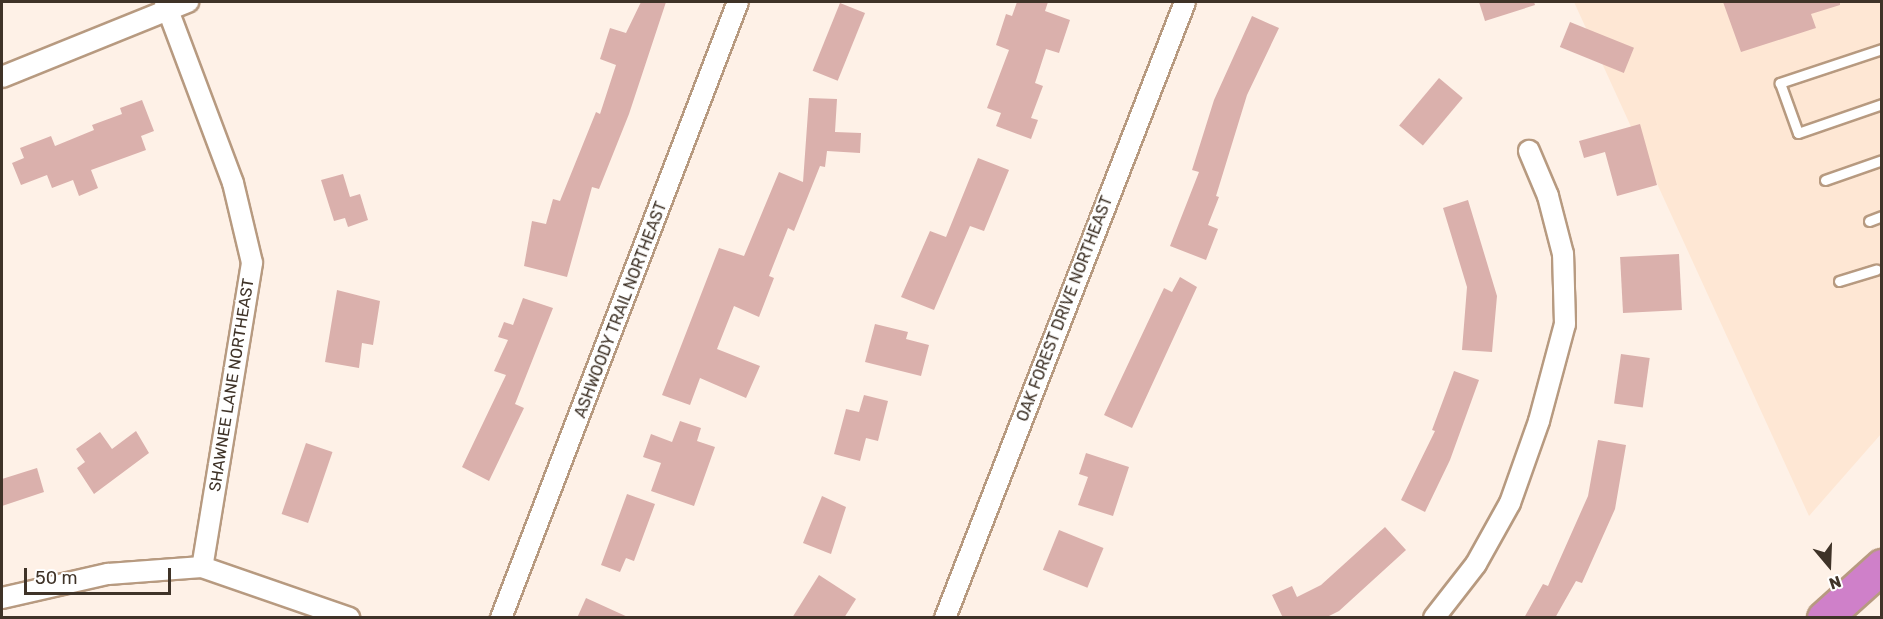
<!DOCTYPE html>
<style>
body{margin:0}
#map{position:relative;width:1883px;height:619px;overflow:hidden;background:#fef1e7;font-family:Rubik,sans-serif}
div>[style]{position:absolute}
.built>*{inset:0;background:#fee7d4}
.building>*{inset:0;background:#dab0ac;transform-origin:0 0}
.roads{filter:drop-shadow(2px 0 #b79a80) drop-shadow(-2px 0 #b79a80) drop-shadow(0 2px #b79a80) drop-shadow(0 -2px #b79a80)}
.lane>*{height:9px;margin:-4.5px;padding:0 4.5px;transform-origin:4.5px;border-radius:4.5px;background:#fff}
.street>*{height:20px;margin:-10px;padding:0 10px;transform-origin:10px;border-radius:10px;background:#fff}
.highway>*{height:33px;margin:-16.5px;padding:0 16.5px;transform-origin:16.5px;border-radius:16.5px;background:#cf80c9}
span{translate:-50% -50%;white-space:nowrap;text-align:center;line-height:1.15;-webkit-text-stroke:4.5px #fff;paint-order:stroke}
.street-label{font-size:16px;color:#3f3328}
.frame{position:absolute;inset:0;border:3px solid #3f3328;pointer-events:none}
.north{position:absolute;left:1799px;top:535px;width:60px;height:60px;-webkit-text-stroke:4px #fff;paint-order:stroke;rotate:161deg;font-size:16px;font-weight:700;line-height:24px;text-align:center;color:#3f3328}
.north::after{content:'';display:block;margin:auto;width:21px;height:27px;background:#3f3328;clip-path:polygon(50% 0,100% 100%,50% 72%,0 100%)}
.scale{position:absolute;left:24px;top:568px;width:147px;height:27px;box-sizing:border-box;border:3px solid #3f3328;border-top:0;padding-left:8px;font-size:18px;line-height:21px;white-space:nowrap;color:#3f3328;-webkit-text-stroke:4px #fff;paint-order:stroke}
</style>
<div id="map">
<div class="built">
<i style="clip-path:polygon(1574px 2px,1881px 2px,1881px 434px,1809px 516px)"></i>
</div>
<div class="building">
<i style="clip-path:polygon(641px 2px,666px 2px,629px 114px,599px 189px,592px 187px,567px 277px,524px 266px,532px 221px,546px 224px,553px 199px,560px 201px,596px 112px,600px 114px,616px 65px,600px 59px,610px 28px,626px 33px)"></i>
<i style="clip-path:polygon(1017px 2px,1048px 2px,1045px 11px,1070px 20px,1059px 53px,1046px 49px,1035px 83px,1043px 86px,1031px 118px,1038px 120px,1031px 139px,996px 126px,1001px 113px,987px 108px,1009px 50px,996px 45px,1006px 14px,1012px 16px)"></i>
<i style="clip-path:polygon(1479px 2px,1534px 2px,1535px 5px,1485px 21px)"></i>
<i style="clip-path:polygon(1723px 2px,1840px 2px,1840px 5px,1811px 14px,1816px 28px,1741px 52px)"></i>
<i style="left:840px;top:3px;width:27px;height:73px;rotate:22deg"></i>
<i style="clip-path:polygon(1252px 16px,1279px 28px,1247px 95px,1216px 196px,1219px 197px,1208px 225px,1218px 229px,1206px 260px,1170px 246px,1199px 172px,1192px 170px,1214px 100px)"></i>
<i style="left:1570px;top:22px;width:69px;height:27px;rotate:22deg"></i>
<i style="left:1439px;top:78px;width:31px;height:62px;rotate:40deg"></i>
<i style="clip-path:polygon(809px 98px,837px 99px,835px 132px,861px 133px,860px 153px,827px 151px,825px 167px,820px 166px,794px 231px,788px 228px,769px 276px,774px 278px,759px 317px,734px 306px,717px 349px,760px 366px,746px 398px,700px 378px,690px 405px,662px 395px,719px 248px,744px 256px,779px 172px,803px 182px)"></i>
<i style="clip-path:polygon(142px 100px,154px 131px,141px 136px,146px 150px,91px 170px,98px 188px,79px 196px,73px 180px,52px 188px,47px 175px,21px 185px,12px 163px,24px 158px,20px 148px,51px 136px,55px 146px,94px 130px,92px 125px,122px 114px,120px 108px)"></i>
<i style="clip-path:polygon(1640px 124px,1657px 185px,1617px 196px,1605px 152px,1584px 158px,1579px 141px)"></i>
<i style="clip-path:polygon(978px 158px,1009px 170px,984px 231px,970px 226px,934px 310px,901px 297px,930px 231px,946px 237px)"></i>
<i style="clip-path:polygon(343px 174px,350px 197px,360px 194px,368px 220px,348px 227px,345px 218px,334px 221px,321px 180px)"></i>
<i style="clip-path:polygon(1468px 200px,1497px 296px,1492px 352px,1462px 350px,1467px 287px,1443px 208px)"></i>
<i style="left:1679px;top:254px;width:56px;height:59px;rotate:87deg"></i>
<i style="clip-path:polygon(1180px 277px,1197px 287px,1132px 428px,1104px 415px,1164px 288px,1172px 292px)"></i>
<i style="clip-path:polygon(337px 290px,380px 301px,373px 345px,362px 343px,359px 368px,325px 362px)"></i>
<i style="clip-path:polygon(523px 298px,553px 308px,515px 404px,524px 408px,489px 481px,462px 467px,506px 375px,494px 371px,508px 340px,498px 337px,504px 322px,513px 325px)"></i>
<i style="clip-path:polygon(875px 324px,908px 332px,906px 339px,929px 345px,921px 376px,865px 362px)"></i>
<i style="left:1621px;top:354px;width:29px;height:50px;rotate:8deg"></i>
<i style="clip-path:polygon(1454px 371px,1479px 380px,1450px 460px,1425px 512px,1401px 500px,1435px 431px,1432px 430px)"></i>
<i style="clip-path:polygon(864px 395px,888px 401px,878px 441px,866px 438px,860px 461px,834px 454px,846px 409px,859px 412px)"></i>
<i style="clip-path:polygon(680px 421px,701px 428px,697px 441px,715px 447px,694px 506px,651px 491px,661px 463px,643px 457px,651px 434px,672px 442px)"></i>
<i style="clip-path:polygon(136px 431px,149px 453px,94px 494px,77px 468px,85px 462px,76px 449px,100px 432px,112px 449px)"></i>
<i style="clip-path:polygon(1598px 440px,1626px 445px,1615px 509px,1582px 583px,1576px 581px,1555px 618px,1524px 618px,1543px 584px,1548px 586px,1588px 496px)"></i>
<i style="left:306px;top:443px;width:28px;height:75px;rotate:19deg"></i>
<i style="clip-path:polygon(1086px 453px,1129px 467px,1113px 516px,1078px 505px,1088px 477px,1079px 474px)"></i>
<i style="clip-path:polygon(37px 468px,44px 492px,2px 506px,2px 479px)"></i>
<i style="clip-path:polygon(627px 494px,655px 504px,634px 561px,626px 558px,620px 572px,601px 565px)"></i>
<i style="clip-path:polygon(822px 496px,846px 507px,831px 554px,803px 543px)"></i>
<i style="clip-path:polygon(1385px 527px,1406px 550px,1339px 611px,1325px 618px,1283px 618px,1272px 595px,1292px 586px,1297px 597px,1321px 585px)"></i>
<i style="left:1059px;top:530px;width:48px;height:43px;rotate:22deg"></i>
<i style="clip-path:polygon(819px 575px,856px 599px,844px 618px,792px 618px)"></i>
<i style="clip-path:polygon(586px 598px,630px 618px,577px 618px)"></i>
</div>
<div class="roads">
<div class="lane">
<i style="left:1882px;top:49px;width:108px;rotate:161.6deg"></i>
<i style="left:1780px;top:83px;width:53px;rotate:70.2deg"></i>
<i style="left:1798px;top:133px;width:89px;rotate:-19deg"></i>
<i style="left:1825px;top:180px;width:60px;rotate:-19.3deg"></i>
<i style="left:1869px;top:221px;width:14px;rotate:-21deg"></i>
<i style="left:1839px;top:281px;width:39px;rotate:-17deg"></i>
</div>
<div class="street">
<i style="left:165px;top:2px;width:193px;rotate:69.4deg"></i>
<i style="left:233px;top:183px;width:82px;rotate:76.6deg"></i>
<i style="left:252px;top:263px;width:308px;rotate:99.3deg"></i>
<i style="left:2px;top:77px;width:201px;rotate:-22deg"></i>
<i style="left:2px;top:598px;width:109px;rotate:-12.8deg"></i>
<i style="left:108px;top:574px;width:94px;rotate:-4.3deg"></i>
<i style="left:202px;top:567px;width:156px;rotate:19.1deg"></i>
<i style="left:501px;top:618px;width:660px;rotate:-68.96deg"></i>
<i style="left:945px;top:618px;width:661px;rotate:-68.71deg"></i>
<i style="left:1434px;top:618px;width:68px;rotate:-52.1deg"></i>
<i style="left:1476px;top:564px;width:70px;rotate:-60.9deg"></i>
<i style="left:1510px;top:503px;width:87px;rotate:-70.5deg"></i>
<i style="left:1539px;top:421px;width:100px;rotate:-75deg"></i>
<i style="left:1565px;top:324px;width:70px;rotate:-91.6deg"></i>
<i style="left:1563px;top:254px;width:60px;rotate:-104.5deg"></i>
<i style="left:1548px;top:196px;width:49px;rotate:-112.9deg"></i>
</div>
<div class="highway">
<i style="left:1824px;top:618px;width:78px;rotate:-41.9deg"></i>
</div>
</div>
<div class="street-label">
<span style="left:1065px;top:309px;rotate:-69deg">OAK FOREST DRIVE NORTHEAST</span>
<span style="left:621px;top:310px;rotate:-69deg">ASHWOODY TRAIL NORTHEAST</span>
<span style="left:232px;top:385px;rotate:-81deg">SHAWNEE LANE NORTHEAST</span>
</div>
<div class="frame"></div>
<div class="north">N</div>
<div class="scale">50 m</div>
</div>
